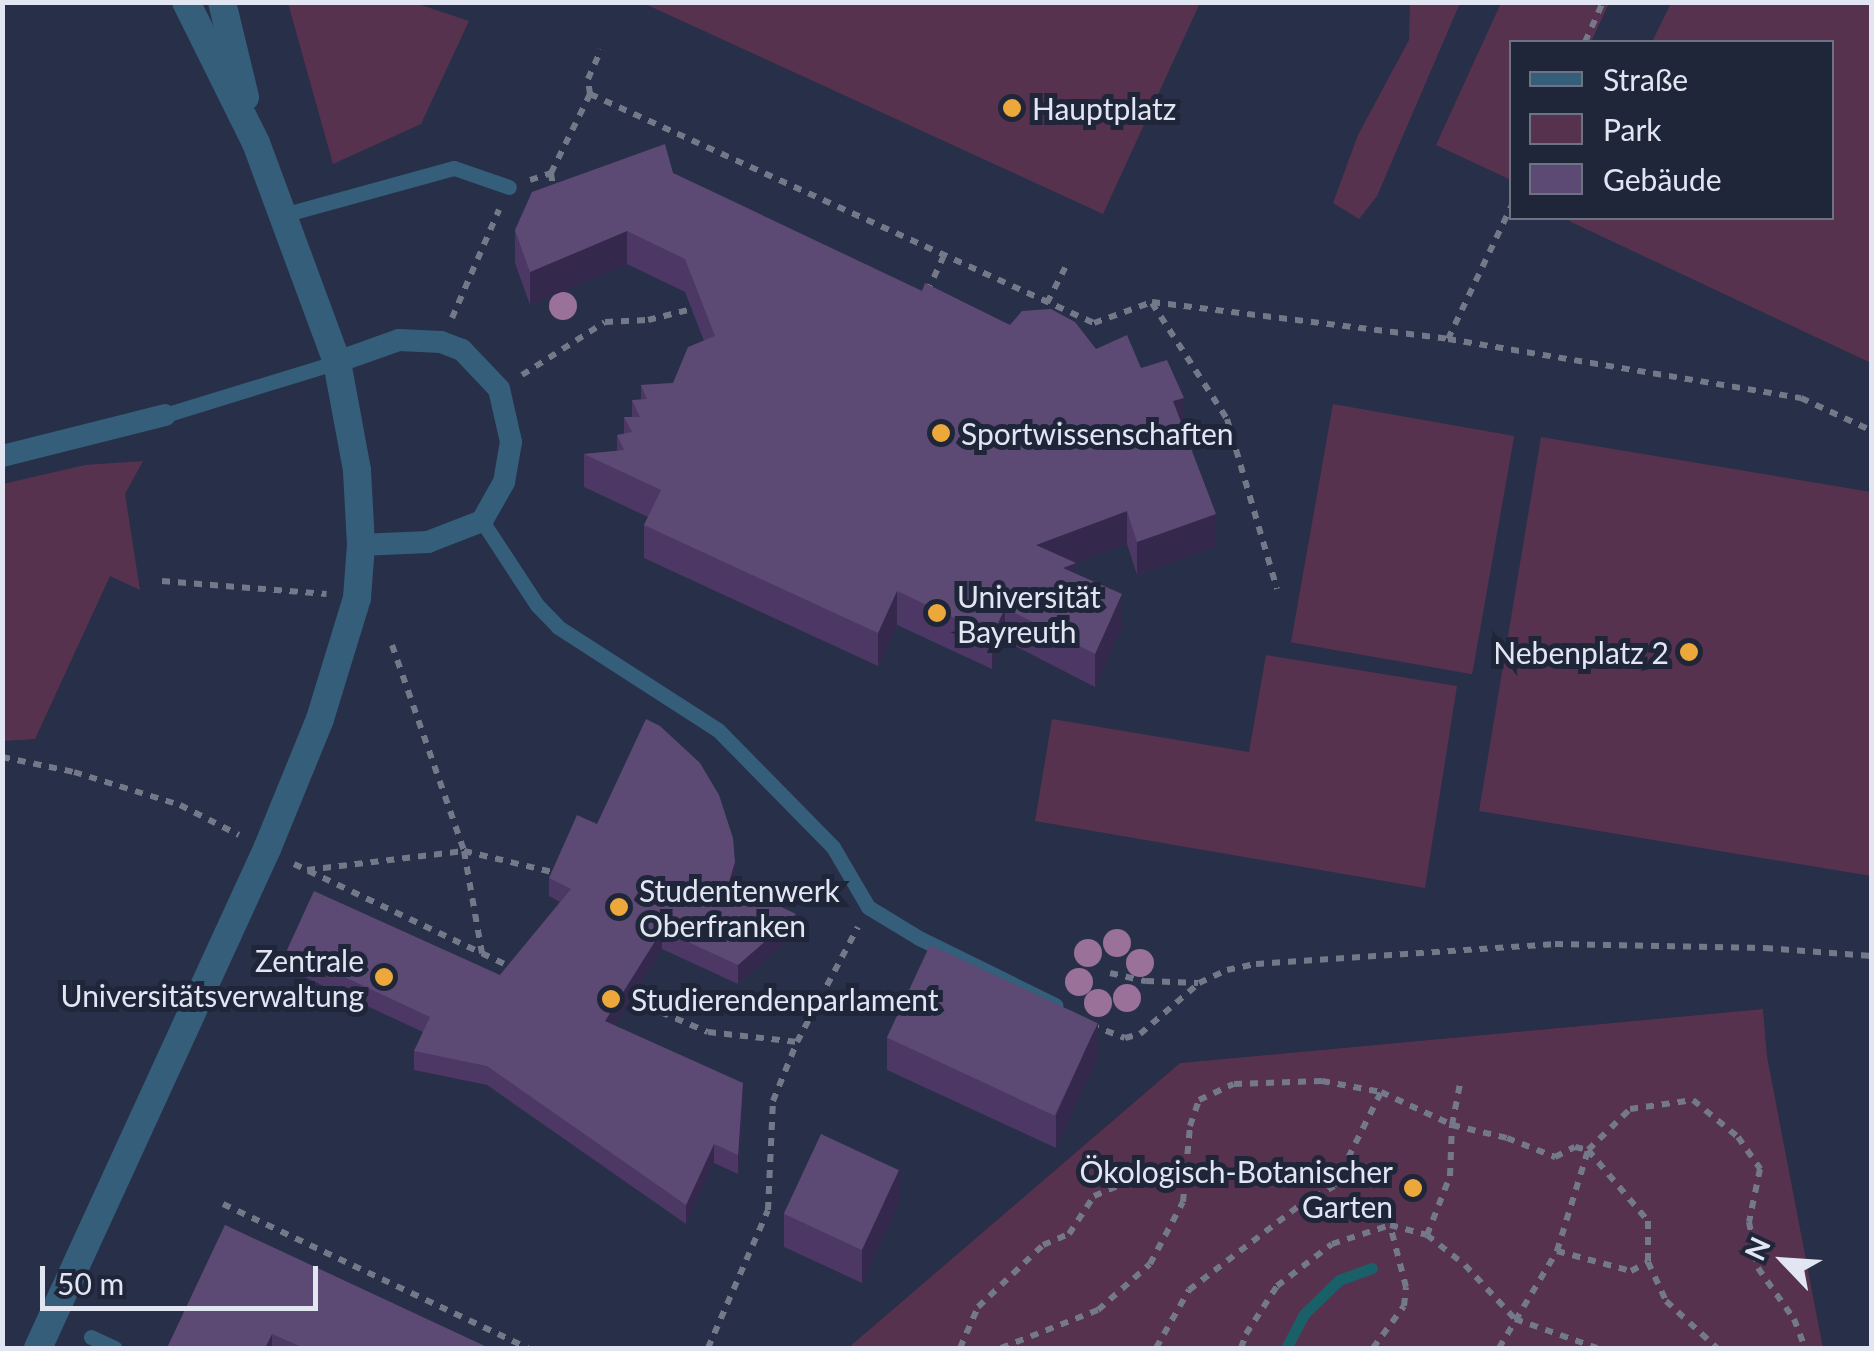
<!DOCTYPE html>
<meta charset="utf-8">
<style>
body{margin:0}
#map{position:relative;width:1874px;height:1351px;overflow:hidden;background:#202639;font-family:Lato,sans-serif}
div>[style]{position:absolute}
.built>*{inset:0;background:#282f48}
.green>*{inset:0;background:#57324e;transform-origin:0 0}
.stream>*{height:11px;margin:-5.5px;padding:0 5.5px;transform-origin:5.5px;border-radius:5.5px;background:#1a6068}
.path>*{height:6px;margin-top:-3px;transform-origin:0;background:repeating-linear-gradient(90deg,#74798a 0 8px,transparent 0 16px)}
.service>*{height:15px;margin:-7.5px;padding:0 7.5px;transform-origin:7.5px;border-radius:7.5px;background:#355e7a}
.pedestrian>*{height:22px;margin:-11px;padding:0 11px;transform-origin:11px;border-radius:11px;background:#355e7a}
.minor>*{height:28px;margin:-14px;padding:0 14px;transform-origin:14px;border-radius:14px;background:#355e7a}
.trees>*{width:28px;height:28px;margin:-14px;border-radius:50%;background:#997199}
.wall>*{inset:0;background:#4c3765}
.shaded-wall>*{inset:0;background:#34284d}
.building>*{inset:0;background:#5c4a74;transform-origin:0 0}
.dots>*{width:28px;height:28px;translate:-50% -50%;box-sizing:border-box;border:5px solid #202639;border-radius:50%}
span{translate:-50% -50%;white-space:nowrap;text-align:center;line-height:1.15;-webkit-text-stroke:10px #202639;paint-order:stroke}
.poi-label{font-size:30px;color:#e2e6f3}
.left{translate:0 -50%;text-align:left}
.right{translate:-100% -50%;text-align:right}
.frame{position:absolute;inset:0;border:5px solid #e2e6f3;pointer-events:none}
.legend{position:absolute;left:1509px;top:40px;width:325px;height:180px;box-sizing:border-box;background:#202639;border:2px solid #6e7383;margin:0;padding:12px 18px;list-style:none;font-size:30px;color:#e2e6f3}
.legend li{display:flex;align-items:center;gap:20px;height:50px}
.legend b{width:50px;border:2px solid #6e7383}
.north{position:absolute;left:1734px;top:1211px;width:100px;height:100px;-webkit-text-stroke:8px #202639;paint-order:stroke;rotate:295deg;font-size:28px;font-weight:700;line-height:40px;text-align:center;color:#e2e6f3}
.north::after{content:'';display:block;margin:auto;width:35px;height:45px;background:#e2e6f3;clip-path:polygon(50% 0,100% 100%,50% 72%,0 100%)}
.scale{position:absolute;left:40px;top:1266px;width:278px;height:45px;box-sizing:border-box;border:5px solid #e2e6f3;border-top:0;padding-left:12px;font-size:30px;line-height:35px;white-space:nowrap;color:#e2e6f3;-webkit-text-stroke:8px #202639;paint-order:stroke}
</style>
<div id="map">
<div class="built">
<i style="clip-path:polygon(evenodd,3px 3px,1871px 3px,1871px 1348px,1823px 1348px,1767px 1056px,1763px 1009px,1180px 1063px,848px 1348px,3px 1348px,3px 3px,1512px 42px,1832px 42px,1832px 218px,1512px 218px,1512px 42px)"></i>
</div>
<div class="green">
<i style="clip-path:polygon(288px 3px,415px 3px,469px 21px,421px 124px,333px 164px)"></i>
<i style="clip-path:polygon(643px 3px,1200px 3px,1103px 214px)"></i>
<i style="clip-path:polygon(1410px 3px,1460px 3px,1377px 196px,1359px 219px,1333px 203px,1358px 135px,1409px 40px)"></i>
<i style="clip-path:polygon(1501px 3px,1609px 3px,1591px 42px,1512px 42px,1511px 180px,1436px 145px)"></i>
<i style="clip-path:polygon(1671px 3px,1871px 3px,1871px 363px,1569px 221px,1570px 218px,1832px 218px,1832px 42px,1652px 42px)"></i>
<i style="left:1333px;top:404px;width:184px;height:242px;rotate:10deg"></i>
<i style="clip-path:polygon(1541px 437px,1871px 492px,1871px 876px,1479px 811px)"></i>
<i style="clip-path:polygon(143px 461px,125px 494px,140px 590px,110px 576px,35px 739px,3px 741px,3px 484px,85px 465px)"></i>
<i style="clip-path:polygon(1266px 655px,1457px 686px,1425px 888px,1035px 821px,1052px 719px,1249px 752px)"></i>
<i style="clip-path:polygon(1763px 1009px,1767px 1056px,1823px 1348px,848px 1348px,1180px 1063px)"></i>
</div>
<div class="stream">
<i style="left:1286px;top:1348px;width:38px;rotate:-62deg"></i>
<i style="left:1304px;top:1314px;width:49px;rotate:-44.2deg"></i>
<i style="left:1339px;top:1280px;width:35px;rotate:-20deg"></i>
</div>
<div class="path">
<i style="left:1585px;top:42px;width:44px;rotate:-65.8deg"></i>
<i style="left:590px;top:94px;width:15px;rotate:-98deg"></i>
<i style="left:588px;top:79px;width:32px;rotate:-66deg"></i>
<i style="left:551px;top:173px;width:88px;rotate:-63.7deg"></i>
<i style="left:590px;top:94px;width:554px;rotate:24.44deg"></i>
<i style="left:1094px;top:323px;width:62px;rotate:-19.9deg"></i>
<i style="left:1152px;top:302px;width:298px;rotate:7.1deg"></i>
<i style="left:1448px;top:339px;width:358px;rotate:9.5deg"></i>
<i style="left:1801px;top:398px;width:78px;rotate:24.9deg"></i>
<i style="left:530px;top:180px;width:22px;rotate:-18deg"></i>
<i style="left:551px;top:173px;width:15px;rotate:82deg"></i>
<i style="left:927px;top:292px;width:38px;rotate:-65deg"></i>
<i style="left:1047px;top:303px;width:44px;rotate:-62.9deg"></i>
<i style="left:1152px;top:303px;width:138px;rotate:57.1deg"></i>
<i style="left:1227px;top:419px;width:177px;rotate:73.6deg"></i>
<i style="left:452px;top:318px;width:118px;rotate:-66.5deg"></i>
<i style="left:1448px;top:339px;width:148px;rotate:-64.5deg"></i>
<i style="left:522px;top:375px;width:98px;rotate:-32.6deg"></i>
<i style="left:605px;top:322px;width:43px;rotate:-2.7deg"></i>
<i style="left:648px;top:320px;width:45px;rotate:-14deg"></i>
<i style="left:162px;top:581px;width:165px;rotate:4.5deg"></i>
<i style="left:392px;top:645px;width:218px;rotate:70.7deg"></i>
<i style="left:464px;top:851px;width:104px;rotate:80deg"></i>
<i style="left:2px;top:757px;width:74px;rotate:11.8deg"></i>
<i style="left:74px;top:772px;width:111px;rotate:17.3deg"></i>
<i style="left:180px;top:805px;width:66px;rotate:27deg"></i>
<i style="left:294px;top:864px;width:242px;rotate:25.4deg"></i>
<i style="left:307px;top:870px;width:158px;rotate:-6.9deg"></i>
<i style="left:464px;top:851px;width:95px;rotate:13.4deg"></i>
<i style="left:1110px;top:973px;width:37px;rotate:13deg"></i>
<i style="left:1146px;top:981px;width:52px;rotate:2.2deg"></i>
<i style="left:638px;top:986px;width:22px;rotate:68deg"></i>
<i style="left:646px;top:1006px;width:67px;rotate:22.8deg"></i>
<i style="left:708px;top:1032px;width:90px;rotate:6.4deg"></i>
<i style="left:1091px;top:1025px;width:36px;rotate:21deg"></i>
<i style="left:1125px;top:1038px;width:16px;rotate:-15deg"></i>
<i style="left:1140px;top:1034px;width:78px;rotate:-40.8deg"></i>
<i style="left:1199px;top:983px;width:31px;rotate:-25deg"></i>
<i style="left:1227px;top:970px;width:30px;rotate:-12deg"></i>
<i style="left:1256px;top:964px;width:300px;rotate:-3.8deg"></i>
<i style="left:1555px;top:944px;width:210px;rotate:1.1deg"></i>
<i style="left:1765px;top:948px;width:107px;rotate:4.3deg"></i>
<i style="left:223px;top:1204px;width:337px;rotate:25.3deg"></i>
<i style="left:1427px;top:1235px;width:63px;rotate:-68.7deg"></i>
<i style="left:1450px;top:1176px;width:51px;rotate:-87.8deg"></i>
<i style="left:1452px;top:1125px;width:42px;rotate:-79deg"></i>
<i style="left:1557px;top:1251px;width:77px;rotate:15.1deg"></i>
<i style="left:1631px;top:1271px;width:19px;rotate:-28deg"></i>
<i style="left:708px;top:1348px;width:150px;rotate:-66.5deg"></i>
<i style="left:768px;top:1210px;width:109px;rotate:-87.4deg"></i>
<i style="left:773px;top:1101px;width:64px;rotate:-67.9deg"></i>
<i style="left:797px;top:1042px;width:130px;rotate:-62.1deg"></i>
<i style="left:960px;top:1348px;width:45px;rotate:-66.3deg"></i>
<i style="left:978px;top:1307px;width:90px;rotate:-43.6deg"></i>
<i style="left:1043px;top:1245px;width:28px;rotate:-23deg"></i>
<i style="left:1069px;top:1234px;width:45px;rotate:-56.7deg"></i>
<i style="left:1094px;top:1196px;width:64px;rotate:-23deg"></i>
<i style="left:1153px;top:1171px;width:37px;rotate:-6deg"></i>
<i style="left:1001px;top:1348px;width:104px;rotate:-21.4deg"></i>
<i style="left:1098px;top:1310px;width:69px;rotate:-41.5deg"></i>
<i style="left:1150px;top:1264px;width:70px;rotate:-62deg"></i>
<i style="left:1183px;top:1202px;width:76px;rotate:-84.7deg"></i>
<i style="left:1190px;top:1126px;width:28px;rotate:-71deg"></i>
<i style="left:1199px;top:1100px;width:38px;rotate:-25deg"></i>
<i style="left:1234px;top:1084px;width:88px;rotate:-2deg"></i>
<i style="left:1322px;top:1081px;width:60px;rotate:10.6deg"></i>
<i style="left:1381px;top:1092px;width:78px;rotate:24.9deg"></i>
<i style="left:1452px;top:1125px;width:57px;rotate:13.3deg"></i>
<i style="left:1507px;top:1138px;width:52px;rotate:21.6deg"></i>
<i style="left:1555px;top:1157px;width:22px;rotate:-27deg"></i>
<i style="left:1575px;top:1147px;width:13px;rotate:13deg"></i>
<i style="left:1588px;top:1150px;width:93px;rotate:49.8deg"></i>
<i style="left:1648px;top:1221px;width:41px;rotate:90deg"></i>
<i style="left:1648px;top:1262px;width:43px;rotate:65.2deg"></i>
<i style="left:1666px;top:1301px;width:69px;rotate:42.7deg"></i>
<i style="left:1156px;top:1348px;width:67px;rotate:-60.4deg"></i>
<i style="left:1189px;top:1290px;width:140px;rotate:-37.4deg"></i>
<i style="left:1300px;top:1205px;width:39px;rotate:-29deg"></i>
<i style="left:1334px;top:1186px;width:105px;rotate:-63.4deg"></i>
<i style="left:1241px;top:1348px;width:15px;rotate:-70deg"></i>
<i style="left:1246px;top:1334px;width:57px;rotate:-57.1deg"></i>
<i style="left:1277px;top:1286px;width:69px;rotate:-37.4deg"></i>
<i style="left:1332px;top:1244px;width:61px;rotate:-18.1deg"></i>
<i style="left:1390px;top:1225px;width:38px;rotate:15deg"></i>
<i style="left:1427px;top:1235px;width:48px;rotate:38.3deg"></i>
<i style="left:1465px;top:1265px;width:74px;rotate:47.2deg"></i>
<i style="left:1515px;top:1319px;width:87px;rotate:19.5deg"></i>
<i style="left:1373px;top:1348px;width:52px;rotate:-53.6deg"></i>
<i style="left:1404px;top:1306px;width:19px;rotate:-84deg"></i>
<i style="left:1406px;top:1287px;width:64px;rotate:-104.5deg"></i>
<i style="left:1499px;top:1348px;width:113px;rotate:-59.1deg"></i>
<i style="left:1557px;top:1251px;width:106px;rotate:-72.9deg"></i>
<i style="left:1588px;top:1150px;width:59px;rotate:-44.3deg"></i>
<i style="left:1630px;top:1109px;width:64px;rotate:-8.1deg"></i>
<i style="left:1693px;top:1100px;width:58px;rotate:39.4deg"></i>
<i style="left:1738px;top:1137px;width:39px;rotate:55deg"></i>
<i style="left:1760px;top:1169px;width:54px;rotate:101.7deg"></i>
<i style="left:1749px;top:1222px;width:47px;rotate:78.9deg"></i>
<i style="left:1758px;top:1268px;width:62px;rotate:54.8deg"></i>
<i style="left:1794px;top:1319px;width:31px;rotate:69deg"></i>
</div>
<div class="service">
<i style="left:283px;top:215px;width:177px;rotate:-15.4deg"></i>
<i style="left:454px;top:168px;width:58px;rotate:19.1deg"></i>
<i style="left:165px;top:415px;width:180px;rotate:-17.1deg"></i>
<i style="left:482px;top:521px;width:100px;rotate:56.8deg"></i>
<i style="left:537px;top:605px;width:30px;rotate:46deg"></i>
<i style="left:558px;top:627px;width:190px;rotate:32.8deg"></i>
<i style="left:718px;top:730px;width:164px;rotate:45.5deg"></i>
<i style="left:833px;top:847px;width:69px;rotate:59.7deg"></i>
<i style="left:868px;top:907px;width:60px;rotate:31.3deg"></i>
<i style="left:919px;top:938px;width:152px;rotate:26.2deg"></i>
<i style="left:91px;top:1337px;width:26px;rotate:25deg"></i>
</div>
<div class="pedestrian">
<i style="left:337px;top:362px;width:66px;rotate:-19.5deg"></i>
<i style="left:399px;top:340px;width:42px;rotate:2.7deg"></i>
<i style="left:441px;top:342px;width:22px;rotate:21deg"></i>
<i style="left:462px;top:350px;width:54px;rotate:46.5deg"></i>
<i style="left:499px;top:389px;width:54px;rotate:77.2deg"></i>
<i style="left:511px;top:442px;width:41px;rotate:99.9deg"></i>
<i style="left:504px;top:482px;width:45px;rotate:119.4deg"></i>
<i style="left:482px;top:521px;width:58px;rotate:158.7deg"></i>
<i style="left:428px;top:542px;width:67px;rotate:177.4deg"></i>
<i style="left:2px;top:456px;width:168px;rotate:-14.1deg"></i>
</div>
<div class="minor">
<i style="left:222px;top:2px;width:98px;rotate:76.4deg"></i>
<i style="left:38px;top:1348px;width:549px;rotate:-65.35deg"></i>
<i style="left:267px;top:849px;width:140px;rotate:-67.8deg"></i>
<i style="left:320px;top:719px;width:127px;rotate:-73deg"></i>
<i style="left:357px;top:598px;width:53px;rotate:-85.7deg"></i>
<i style="left:361px;top:545px;width:75px;rotate:-93.1deg"></i>
<i style="left:357px;top:470px;width:110px;rotate:-100.5deg"></i>
<i style="left:337px;top:362px;width:233px;rotate:-110.3deg"></i>
<i style="left:256px;top:143px;width:157px;rotate:-116.4deg"></i>
</div>
<div class="trees">
<i style="left:563px;top:306px"></i>
<i style="left:1117px;top:943px"></i>
<i style="left:1088px;top:953px"></i>
<i style="left:1140px;top:963px"></i>
<i style="left:1079px;top:982px"></i>
<i style="left:1127px;top:998px"></i>
<i style="left:1098px;top:1003px"></i>
</div>
<div class="wall">
<i style="clip-path:polygon(673px 173px,922px 291px,1010px 325px,1096px 349px,1141px 368px,1184px 430px,1216px 547px,1137px 575px,1127px 544px,1075px 563px,1076px 574px,1122px 627px,1095px 687px,1005px 641px,992px 669px,897px 625px,878px 666px,644px 558px,644px 525px,648px 517px,584px 487px,584px 454px,617px 451px,617px 435px,624px 434px,624px 417px,632px 417px,632px 400px,641px 400px,641px 385px,673px 383px,704px 341px,685px 292px,627px 264px,530px 305px,515px 263px,515px 230px)"></i>
<i style="clip-path:polygon(597px 824px,735px 881px,734px 885px,796px 932px,738px 984px,662px 949px,614px 1025px,743px 1102px,738px 1174px,714px 1163px,686px 1224px,487px 1085px,414px 1070px,414px 1051px,423px 1032px,287px 969px,287px 950px,500px 975px,560px 902px,549px 896px,549px 878px)"></i>
<i style="clip-path:polygon(887px 1037px,1098px 1056px,1056px 1148px,887px 1070px)"></i>
<i style="clip-path:polygon(899px 1203px,862px 1283px,784px 1247px,784px 1214px)"></i>
<i style="clip-path:polygon(225px 1225px,489px 1348px,167px 1348px)"></i>
</div>
<div class="shaded-wall">
<i style="clip-path:polygon(627px 231px,627px 264px,530px 305px,530px 272px)"></i>
<i style="clip-path:polygon(1184px 398px,1184px 431px,1173px 401px)"></i>
<i style="clip-path:polygon(1127px 511px,1127px 544px,1065px 567px,1076px 563px,1076px 597px,1036px 545px)"></i>
<i style="clip-path:polygon(1216px 514px,1216px 547px,1137px 575px,1137px 542px)"></i>
<i style="clip-path:polygon(897px 591px,897px 625px,878px 666px,878px 633px)"></i>
<i style="clip-path:polygon(1122px 594px,1122px 627px,1095px 687px,1095px 654px)"></i>
<i style="clip-path:polygon(1005px 608px,1005px 641px,992px 669px,992px 636px)"></i>
<i style="clip-path:polygon(735px 862px,735px 881px,729px 901px,729px 882px)"></i>
<i style="clip-path:polygon(796px 914px,796px 932px,738px 984px,738px 965px)"></i>
<i style="clip-path:polygon(662px 930px,662px 949px,605px 1040px,605px 1021px)"></i>
<i style="clip-path:polygon(1098px 1022px,1098px 1056px,1056px 1148px,1056px 1115px)"></i>
<i style="clip-path:polygon(743px 1083px,743px 1102px,738px 1174px,738px 1155px)"></i>
<i style="clip-path:polygon(714px 1144px,714px 1163px,686px 1224px,686px 1205px)"></i>
<i style="clip-path:polygon(899px 1170px,899px 1203px,862px 1283px,862px 1250px)"></i>
<i style="clip-path:polygon(272px 1334px,272px 1348px,265px 1348px)"></i>
</div>
<div class="building">
<i style="clip-path:polygon(665px 144px,673px 173px,922px 291px,925px 283px,1010px 325px,1022px 311px,1051px 309px,1075px 322px,1096px 349px,1127px 335px,1141px 368px,1167px 360px,1184px 398px,1173px 401px,1216px 514px,1137px 542px,1127px 511px,1036px 545px,1076px 563px,1063px 568px,1122px 594px,1095px 654px,1005px 608px,992px 636px,897px 591px,878px 633px,644px 525px,661px 490px,584px 454px,624px 450px,617px 435px,632px 432px,624px 417px,640px 417px,632px 400px,647px 399px,641px 385px,673px 383px,688px 347px,715px 336px,685px 259px,627px 231px,530px 272px,515px 230px,532px 192px)"></i>
<i style="clip-path:polygon(646px 719px,660px 726px,700px 763px,719px 795px,733px 838px,735px 862px,729px 882px,796px 914px,738px 965px,662px 930px,605px 1021px,743px 1083px,738px 1155px,714px 1144px,686px 1205px,487px 1066px,414px 1051px,430px 1017px,287px 950px,314px 891px,500px 975px,571px 889px,549px 878px,577px 815px,597px 824px)"></i>
<i style="left:930px;top:945px;width:185px;height:102px;rotate:25deg"></i>
<i style="left:821px;top:1134px;width:86px;height:88px;rotate:25deg"></i>
<i style="clip-path:polygon(225px 1225px,489px 1348px,304px 1348px,272px 1334px,265px 1348px,167px 1348px)"></i>
</div>
<div class="dots">
<i style="left:1012px;top:108px;background:#eda83c"></i>
<i style="left:941px;top:433px;background:#eda83c"></i>
<i style="left:937px;top:613px;background:#eda83c"></i>
<i style="left:1689px;top:652px;background:#eda83c"></i>
<i style="left:619px;top:907px;background:#eda83c"></i>
<i style="left:384px;top:977px;background:#eda83c"></i>
<i style="left:611px;top:999px;background:#eda83c"></i>
<i style="left:1413px;top:1188px;background:#eda83c"></i>
</div>
<div class="poi-label">
<span class="left" style="left:1032px;top:108px">Hauptplatz</span>
<span class="left" style="left:961px;top:433px">Sportwissenschaften</span>
<span class="left" style="left:957px;top:613px">Universität<br>Bayreuth</span>
<span class="right" style="left:1669px;top:652px">Nebenplatz 2</span>
<span class="left" style="left:639px;top:907px">Studentenwerk<br>Oberfranken</span>
<span class="right" style="left:364px;top:977px">Zentrale<br>Universitätsverwaltung</span>
<span class="left" style="left:631px;top:999px">Studierendenparlament</span>
<span class="right" style="left:1393px;top:1188px">Ökologisch-Botanischer<br>Garten</span>
</div>
<div class="frame"></div>
<ul class="legend">
<li><b style="height:12px;background:#355e7a"></b>Straße</li>
<li><b style="height:28px;background:#57324e"></b>Park</li>
<li><b style="height:28px;background:#5c4a74"></b>Gebäude</li>
</ul>
<div class="north">N</div>
<div class="scale">50 m</div>
</div>
